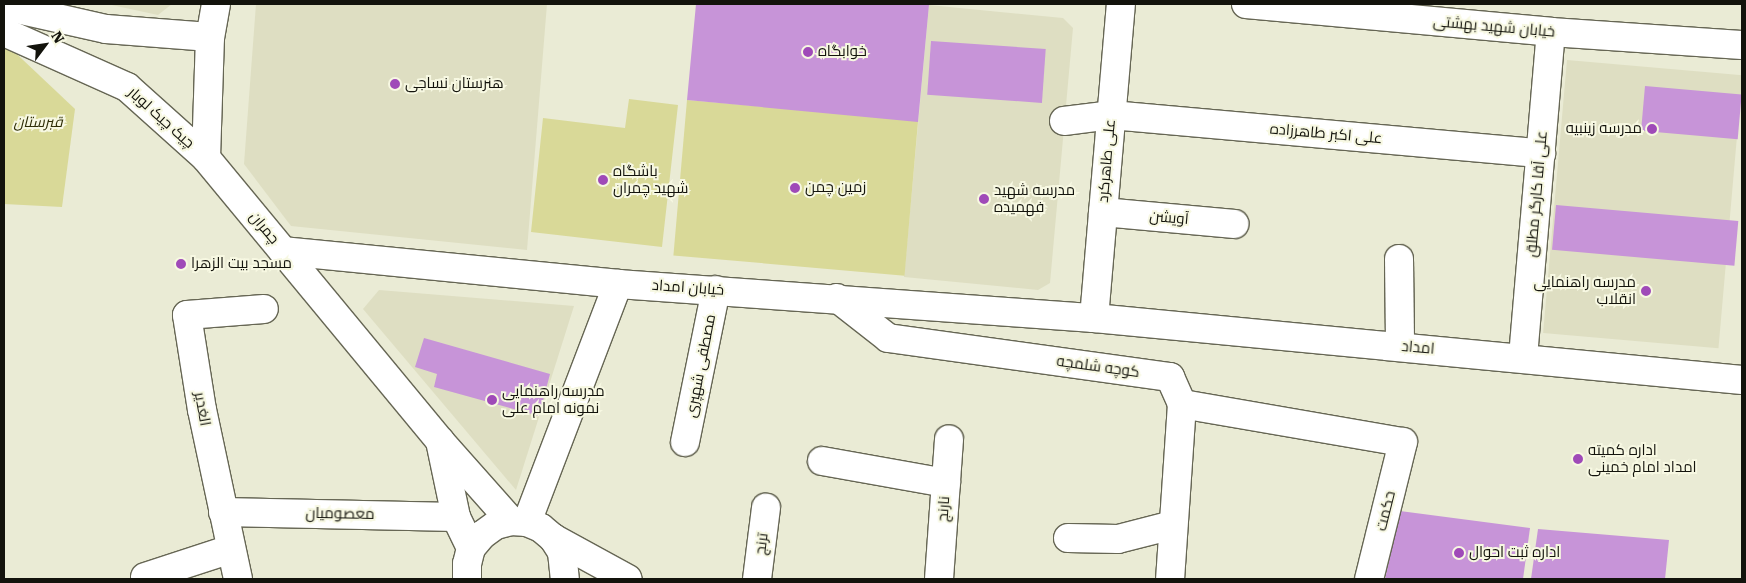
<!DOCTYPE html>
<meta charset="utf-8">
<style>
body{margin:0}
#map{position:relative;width:1746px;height:583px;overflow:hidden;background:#eaebd5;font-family:"Roboto Serif",Cairo,serif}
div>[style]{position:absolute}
.built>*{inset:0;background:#dedec2;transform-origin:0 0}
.green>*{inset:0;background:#d9d998;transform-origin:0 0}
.building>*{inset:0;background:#c794d8;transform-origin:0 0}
.roads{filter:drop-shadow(1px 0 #666654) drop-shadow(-1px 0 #666654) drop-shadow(0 1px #666654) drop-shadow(0 -1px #666654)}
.minor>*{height:28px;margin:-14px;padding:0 14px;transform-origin:14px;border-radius:14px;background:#fff}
.dots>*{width:14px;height:14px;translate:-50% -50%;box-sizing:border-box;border:2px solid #f7f8e2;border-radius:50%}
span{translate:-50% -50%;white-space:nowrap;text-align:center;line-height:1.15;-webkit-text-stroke:4px #f7f8e2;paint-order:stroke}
.street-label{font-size:15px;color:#13130c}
.poi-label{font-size:15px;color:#13130c}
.left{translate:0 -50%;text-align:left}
.right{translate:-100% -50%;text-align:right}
.park-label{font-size:15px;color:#2e2d06;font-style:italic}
.frame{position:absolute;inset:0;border:5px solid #13130c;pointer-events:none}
.north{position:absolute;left:20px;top:20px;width:50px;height:50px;-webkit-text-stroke:4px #f7f8e2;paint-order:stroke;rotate:59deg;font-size:14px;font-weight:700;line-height:20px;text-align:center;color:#13130c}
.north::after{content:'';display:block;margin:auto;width:18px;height:22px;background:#13130c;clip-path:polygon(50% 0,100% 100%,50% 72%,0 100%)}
</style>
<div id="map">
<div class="built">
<i style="clip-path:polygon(107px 4px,172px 4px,158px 15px)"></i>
<i style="clip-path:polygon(256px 4px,547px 4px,527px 250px,291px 226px,244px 164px)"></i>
<i style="clip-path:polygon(929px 5px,1063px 18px,1073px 28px,1050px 283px,1038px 290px,904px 277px)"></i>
<i style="left:1567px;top:60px;width:176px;height:274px;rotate:5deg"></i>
<i style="clip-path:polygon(379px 290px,574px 306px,516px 490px,363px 309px)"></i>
</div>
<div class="green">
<i style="clip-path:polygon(4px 42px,75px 109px,62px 207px,4px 204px)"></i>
<i style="clip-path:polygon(629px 99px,678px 105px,662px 247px,531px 232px,543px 118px,625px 128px)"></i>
<i style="left:687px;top:100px;width:232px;height:156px;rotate:5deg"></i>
</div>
<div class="building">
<i style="clip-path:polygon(696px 4px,929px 5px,918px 122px,687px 100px)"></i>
<i style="left:931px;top:41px;width:115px;height:54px;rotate:4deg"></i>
<i style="left:1645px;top:86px;width:97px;height:45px;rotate:5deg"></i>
<i style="left:1556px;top:205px;width:183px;height:45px;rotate:5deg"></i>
<i style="clip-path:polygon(424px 338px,550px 374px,539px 416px,434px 387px,437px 374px,415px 367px)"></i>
<i style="clip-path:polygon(1400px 511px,1530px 528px,1523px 579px,1385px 579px)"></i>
<i style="clip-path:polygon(1538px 529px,1669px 540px,1665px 579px,1531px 579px)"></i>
</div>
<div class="roads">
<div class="minor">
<i style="left:216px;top:4px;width:34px;rotate:100deg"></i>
<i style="left:210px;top:37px;width:121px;rotate:91.9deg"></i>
<i style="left:206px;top:158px;width:367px;rotate:50.4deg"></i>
<i style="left:1246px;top:4px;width:306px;rotate:5.2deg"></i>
<i style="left:1551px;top:32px;width:191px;rotate:3.9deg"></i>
<i style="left:4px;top:6px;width:105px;rotate:12.7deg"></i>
<i style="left:106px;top:29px;width:104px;rotate:4.4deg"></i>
<i style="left:4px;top:32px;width:135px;rotate:24.1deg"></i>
<i style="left:127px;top:87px;width:106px;rotate:41.9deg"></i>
<i style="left:1064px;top:121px;width:47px;rotate:-7.3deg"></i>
<i style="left:1111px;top:115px;width:432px;rotate:5.1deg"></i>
<i style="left:1103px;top:212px;width:132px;rotate:5.2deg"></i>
<i style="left:283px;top:251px;width:337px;rotate:5.6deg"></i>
<i style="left:618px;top:284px;width:477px;rotate:4.1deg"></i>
<i style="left:1094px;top:318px;width:651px;rotate:5.47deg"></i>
<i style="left:1399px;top:259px;width:87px;rotate:89.3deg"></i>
<i style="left:837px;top:298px;width:65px;rotate:38.1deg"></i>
<i style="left:888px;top:338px;width:285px;rotate:7.9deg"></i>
<i style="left:1170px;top:377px;width:30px;rotate:66deg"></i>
<i style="left:1182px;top:404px;width:175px;rotate:93.9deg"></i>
<i style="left:1094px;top:318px;width:315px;rotate:-85.1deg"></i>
<i style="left:1523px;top:357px;width:326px;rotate:-85.1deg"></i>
<i style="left:1182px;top:404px;width:224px;rotate:9.8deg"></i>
<i style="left:1403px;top:442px;width:141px;rotate:103.9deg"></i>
<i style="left:685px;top:442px;width:155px;rotate:-78.5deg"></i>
<i style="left:822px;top:461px;width:126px;rotate:10.1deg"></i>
<i style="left:223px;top:512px;width:233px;rotate:1.2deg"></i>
<i style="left:527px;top:522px;width:255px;rotate:-69.1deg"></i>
<i style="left:553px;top:538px;width:85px;rotate:28.7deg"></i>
<i style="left:1068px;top:538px;width:50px;rotate:1.1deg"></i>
<i style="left:1118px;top:539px;width:57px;rotate:-14.3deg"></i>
<i style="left:471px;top:548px;width:34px;rotate:-116deg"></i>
<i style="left:456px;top:517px;width:78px;rotate:-101.9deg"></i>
<i style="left:440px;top:441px;width:107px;rotate:48.4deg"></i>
<i style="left:145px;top:577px;width:90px;rotate:-18deg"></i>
<i style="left:238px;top:579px;width:173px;rotate:-102deg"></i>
<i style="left:202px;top:410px;width:96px;rotate:-99deg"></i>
<i style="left:187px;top:315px;width:77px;rotate:-4.5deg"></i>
<i style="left:467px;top:579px;width:15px;rotate:-90deg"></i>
<i style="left:467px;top:564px;width:16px;rotate:-76deg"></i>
<i style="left:471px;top:548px;width:17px;rotate:-50deg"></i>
<i style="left:482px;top:535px;width:17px;rotate:-36deg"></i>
<i style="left:496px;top:525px;width:16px;rotate:-15deg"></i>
<i style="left:511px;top:521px;width:16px;rotate:4deg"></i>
<i style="left:527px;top:522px;width:15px;rotate:23deg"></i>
<i style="left:541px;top:528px;width:16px;rotate:40deg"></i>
<i style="left:553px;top:538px;width:17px;rotate:57deg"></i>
<i style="left:562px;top:552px;width:27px;rotate:84deg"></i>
<i style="left:757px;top:579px;width:72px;rotate:-82.8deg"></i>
<i style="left:939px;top:579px;width:140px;rotate:-85.9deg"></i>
</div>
</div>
<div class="dots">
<i style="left:808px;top:52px;background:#9f4ab8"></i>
<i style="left:395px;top:84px;background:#9f4ab8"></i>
<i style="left:1652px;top:129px;background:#9f4ab8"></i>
<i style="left:603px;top:180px;background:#9f4ab8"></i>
<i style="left:795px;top:188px;background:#9f4ab8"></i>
<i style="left:984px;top:199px;background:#9f4ab8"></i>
<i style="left:181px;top:264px;background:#9f4ab8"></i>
<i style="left:1646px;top:291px;background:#9f4ab8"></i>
<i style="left:492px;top:400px;background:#9f4ab8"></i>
<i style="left:1578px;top:459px;background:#9f4ab8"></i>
<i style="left:1459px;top:553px;background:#9f4ab8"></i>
</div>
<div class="street-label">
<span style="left:1494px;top:27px;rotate:5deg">خیابان شهید بهشتی</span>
<span style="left:161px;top:118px;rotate:42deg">چیک چیک لوبار</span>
<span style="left:1326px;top:134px;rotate:5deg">علی اکبر طاهرزاده</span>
<span style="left:1107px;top:161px;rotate:-85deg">علی طاهرکرد</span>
<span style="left:1537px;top:194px;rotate:-85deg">علی آقا کارگر مطلق</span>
<span style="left:1169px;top:218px;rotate:5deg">آویشن</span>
<span style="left:264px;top:228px;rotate:50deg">چمران</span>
<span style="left:688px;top:288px;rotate:4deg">خیابان امداد</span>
<span style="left:1418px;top:348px;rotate:5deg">امداد</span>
<span style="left:701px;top:366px;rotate:-79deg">مصطفی شهپری</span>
<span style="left:1098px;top:367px;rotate:8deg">کوچه شلمچه</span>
<span style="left:202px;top:409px;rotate:80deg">الغدیر</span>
<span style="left:944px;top:509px;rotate:-86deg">نارنج</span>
<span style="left:1386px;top:511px;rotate:-76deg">حکمت</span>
<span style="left:340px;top:514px;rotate:1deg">معصومیان</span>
<span style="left:762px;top:544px;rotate:-83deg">ترنج</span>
</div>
<div class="poi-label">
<span class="left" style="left:818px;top:52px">خوابگاه</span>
<span class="left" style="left:405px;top:84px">هنرستان نساجی</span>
<span class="right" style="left:1642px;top:129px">مدرسه زینبیه</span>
<span class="left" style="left:613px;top:180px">باشگاه<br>شهید چمران</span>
<span class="left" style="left:805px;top:188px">زمین چمن</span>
<span class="left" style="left:994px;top:199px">مدرسه شهید<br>فهمیده</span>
<span class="left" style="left:191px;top:264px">مسجد بیت الزهرا</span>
<span class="right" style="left:1636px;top:291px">مدرسه راهنمایی<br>انقلاب</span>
<span class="left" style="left:502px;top:400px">مدرسه راهنمایی<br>نمونه امام علی</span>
<span class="left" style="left:1588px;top:459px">اداره کمیته<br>امداد امام خمینی</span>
<span class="left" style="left:1469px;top:553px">اداره ثبت احوال</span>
</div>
<div class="park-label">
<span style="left:38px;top:123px">قبرستان</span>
</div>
<div class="frame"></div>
<div class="north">N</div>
</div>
